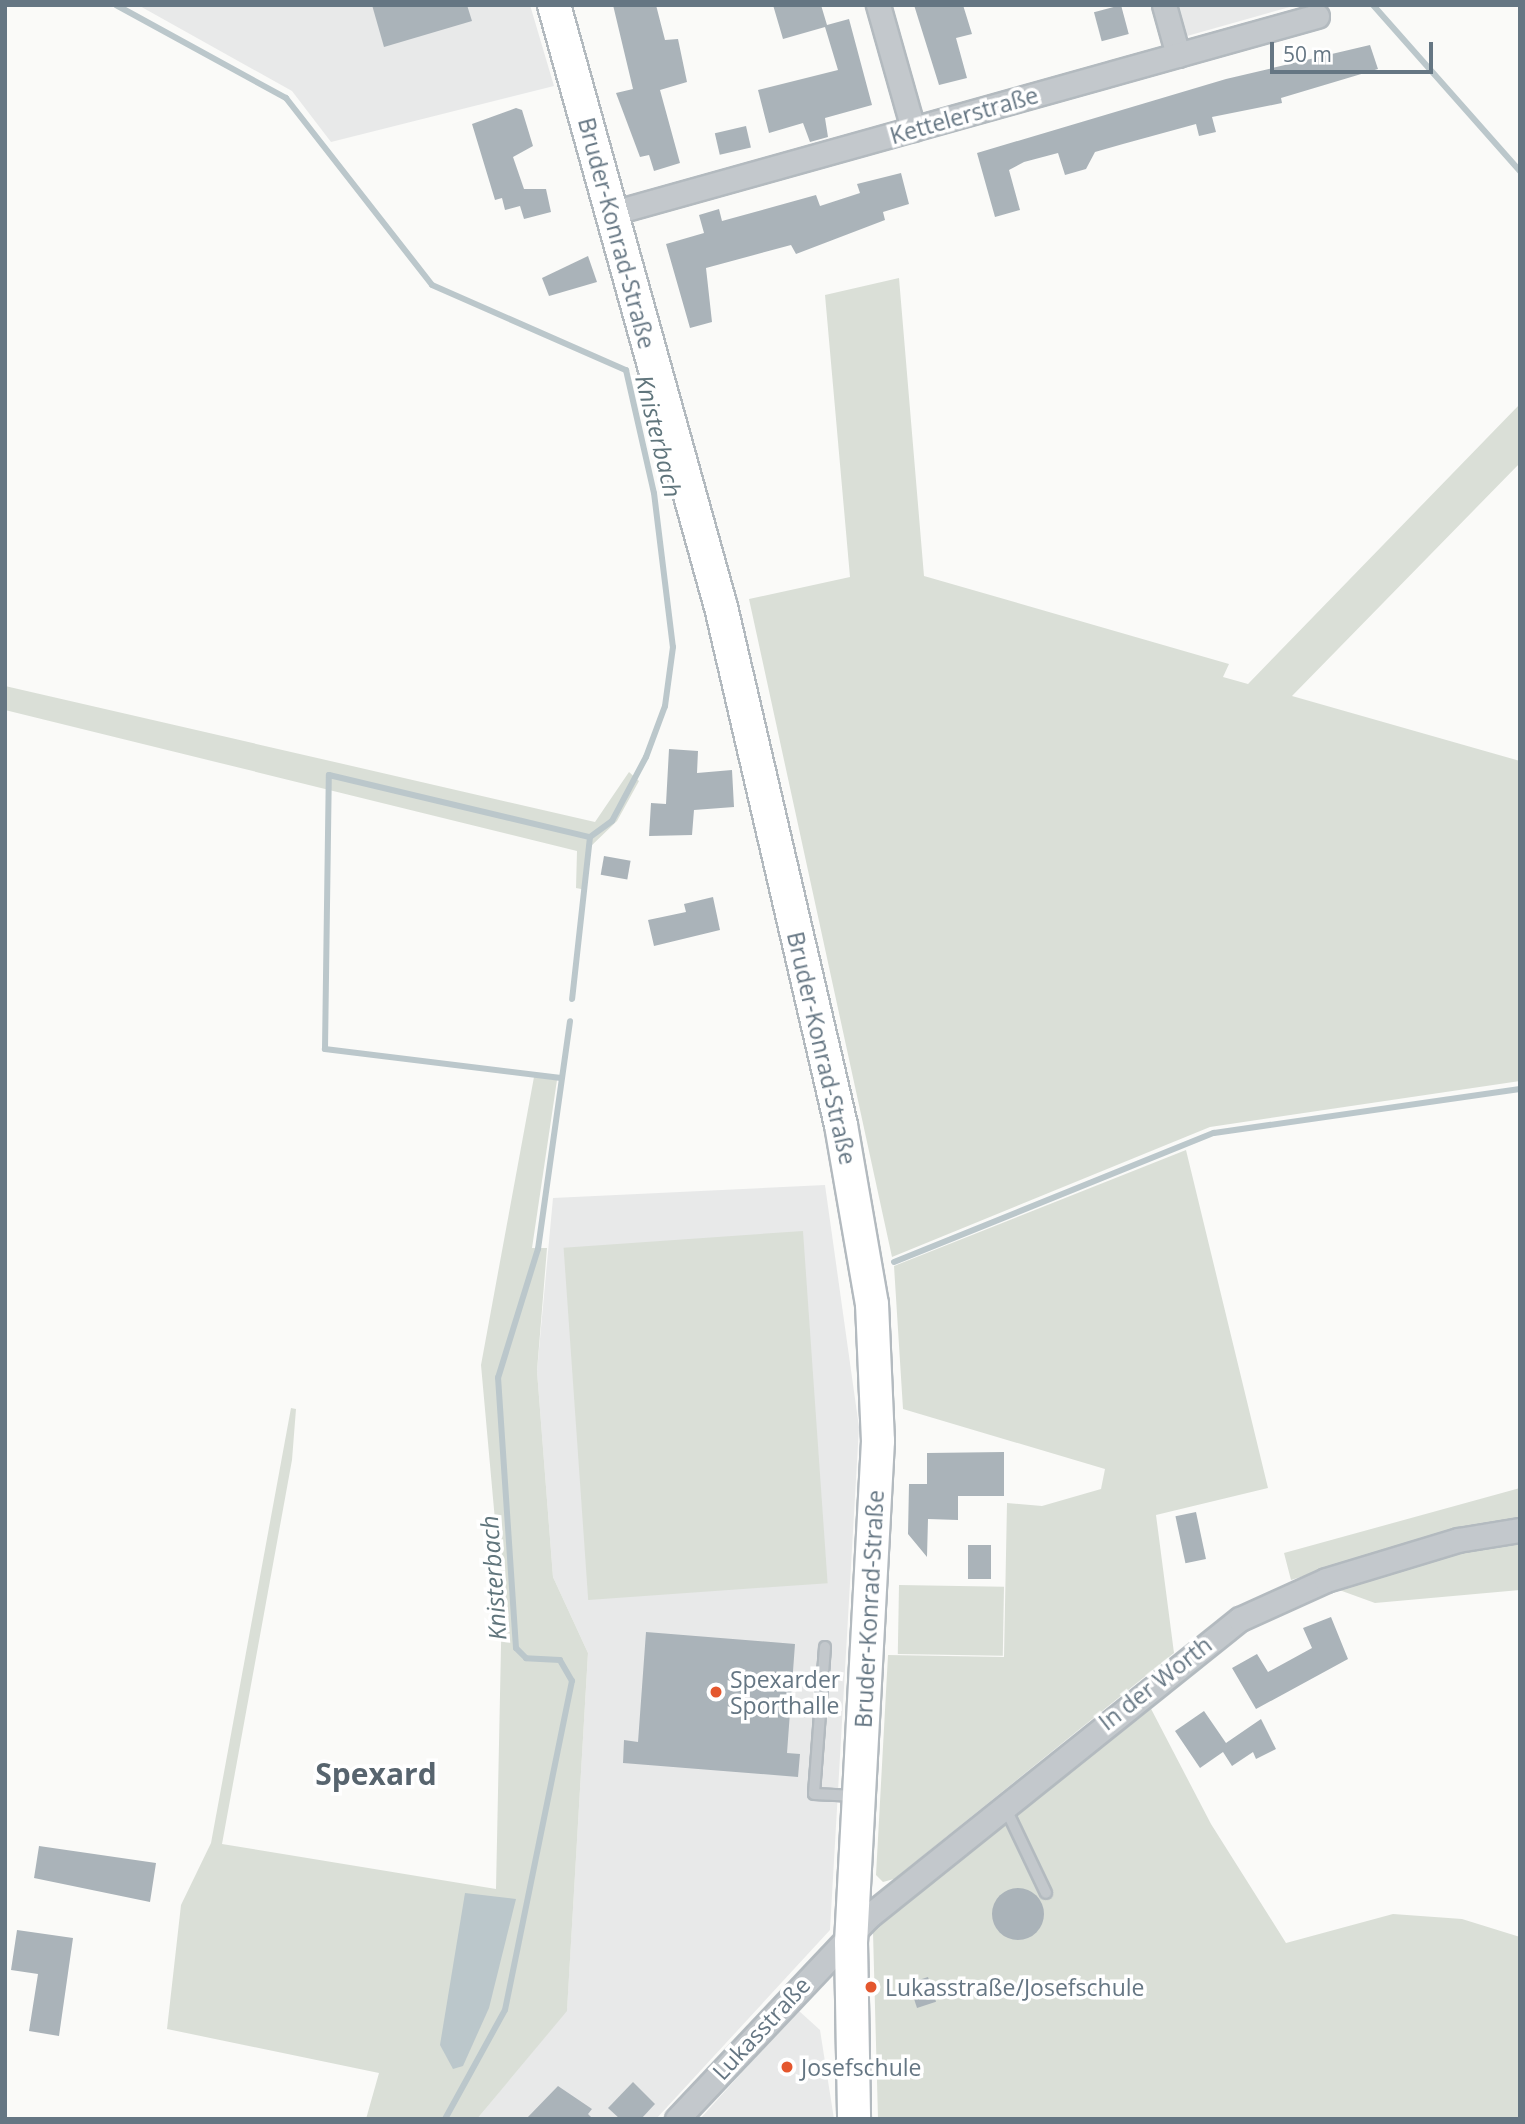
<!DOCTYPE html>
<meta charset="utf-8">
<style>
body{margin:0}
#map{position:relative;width:1525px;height:2124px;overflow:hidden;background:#fafaf8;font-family:"Open Sans",sans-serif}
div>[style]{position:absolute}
.built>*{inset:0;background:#e8e9e9}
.green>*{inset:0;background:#dadfd7;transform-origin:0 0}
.water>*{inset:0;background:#bbc7cb}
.stream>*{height:6px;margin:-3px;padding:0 3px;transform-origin:3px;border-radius:3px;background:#bbc7cb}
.building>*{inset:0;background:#aab3b9;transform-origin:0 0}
.round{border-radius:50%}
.roads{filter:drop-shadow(2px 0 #b3babf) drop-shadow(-2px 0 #b3babf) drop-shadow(0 2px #b3babf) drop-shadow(0 -2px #b3babf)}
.lane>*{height:10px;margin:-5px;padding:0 5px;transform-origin:5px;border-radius:5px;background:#c3c8cc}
.street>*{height:23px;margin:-11.5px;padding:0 11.5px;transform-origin:11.5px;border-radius:11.5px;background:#c3c8cc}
.secondary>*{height:32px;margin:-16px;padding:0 16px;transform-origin:16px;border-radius:16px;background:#fff}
.dots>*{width:19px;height:19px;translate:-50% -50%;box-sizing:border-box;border:4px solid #fff;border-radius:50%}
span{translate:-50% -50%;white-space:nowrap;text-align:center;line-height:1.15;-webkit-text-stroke:7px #fff;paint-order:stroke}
.street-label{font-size:23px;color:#657683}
.poi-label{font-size:23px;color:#657683}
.left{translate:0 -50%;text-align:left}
.water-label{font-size:24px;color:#60757c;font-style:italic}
.district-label{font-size:30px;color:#57646e;font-weight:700}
.frame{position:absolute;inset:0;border:7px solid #657683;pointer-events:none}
.scale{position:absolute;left:1270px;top:42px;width:163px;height:32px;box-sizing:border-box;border:4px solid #657683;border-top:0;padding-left:9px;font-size:21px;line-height:24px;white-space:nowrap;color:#657683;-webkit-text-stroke:5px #fff;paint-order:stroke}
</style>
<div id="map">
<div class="built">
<i style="clip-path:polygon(138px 5px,530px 5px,554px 86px,331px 142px,292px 91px)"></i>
<i style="clip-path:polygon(1171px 5px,1297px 5px,1180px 38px)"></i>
<i style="clip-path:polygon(825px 1185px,859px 1427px,830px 1930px,656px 2119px,477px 2119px,567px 2010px,588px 1653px,553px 1577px,537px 1371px,553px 1198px)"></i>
<i style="clip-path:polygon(798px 2010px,820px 2030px,834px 2119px,700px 2119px)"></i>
</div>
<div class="green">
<i style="clip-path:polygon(899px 278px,924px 576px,1229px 664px,1223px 677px,1248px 684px,1520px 404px,1520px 463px,1292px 696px,1520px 761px,1520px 1081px,1210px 1127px,892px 1257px,749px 599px,850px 577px,825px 295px)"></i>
<i style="clip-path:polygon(5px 686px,595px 822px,629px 772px,639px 781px,617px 821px,589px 848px,586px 890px,576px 888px,577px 851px,5px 710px)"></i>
<i style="clip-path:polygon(534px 1077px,557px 1080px,532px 1248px,547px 1248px,537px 1371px,553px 1577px,588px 1653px,567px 2011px,477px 2119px,366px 2119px,379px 2073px,167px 2029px,181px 1905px,211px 1843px,291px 1408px,296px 1409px,292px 1460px,222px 1844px,496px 1889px,502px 1598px,481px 1365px)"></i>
<i style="clip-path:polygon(1186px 1150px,1268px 1488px,1156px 1515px,1174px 1653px,894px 1879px,883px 1882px,876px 1875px,888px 1655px,1004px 1657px,1007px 1503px,1042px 1506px,1101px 1489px,1105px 1469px,903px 1409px,894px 1266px)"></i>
<i style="left:803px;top:1231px;width:353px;height:240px;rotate:86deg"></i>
<i style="clip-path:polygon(1520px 1488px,1520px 1518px,1460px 1527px,1291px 1580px,1284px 1553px)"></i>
<i style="clip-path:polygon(1520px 1539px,1520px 1590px,1375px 1603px,1331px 1587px,1464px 1548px)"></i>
<i style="left:899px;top:1585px;width:105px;height:69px;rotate:1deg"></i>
<i style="clip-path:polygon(1148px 1703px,1211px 1824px,1286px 1943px,1393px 1914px,1462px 1919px,1520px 1937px,1520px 2119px,878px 2119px,873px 1932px,913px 1891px)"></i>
</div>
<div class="water">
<i style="clip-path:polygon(465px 1893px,516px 1899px,489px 2008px,463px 2066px,453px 2069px,440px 2045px)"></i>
</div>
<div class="stream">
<i style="left:116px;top:5px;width:194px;rotate:28.7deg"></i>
<i style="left:286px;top:98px;width:237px;rotate:52deg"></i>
<i style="left:432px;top:285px;width:212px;rotate:23.7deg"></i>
<i style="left:626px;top:370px;width:126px;rotate:77.2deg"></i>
<i style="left:654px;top:493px;width:155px;rotate:83deg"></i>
<i style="left:673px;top:647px;width:60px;rotate:97.7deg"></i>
<i style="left:665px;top:706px;width:54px;rotate:110.4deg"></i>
<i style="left:646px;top:757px;width:72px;rotate:118deg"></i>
<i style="left:612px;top:821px;width:27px;rotate:144deg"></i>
<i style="left:590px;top:837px;width:163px;rotate:96.3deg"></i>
<i style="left:1373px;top:5px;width:222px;rotate:48.5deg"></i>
<i style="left:561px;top:1078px;width:238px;rotate:-173deg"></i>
<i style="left:325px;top:1049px;width:274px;rotate:-89.2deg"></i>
<i style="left:329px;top:775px;width:268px;rotate:13.4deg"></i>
<i style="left:894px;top:1262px;width:345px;rotate:-22deg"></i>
<i style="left:1214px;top:1133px;width:309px;rotate:-8.2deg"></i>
<i style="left:445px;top:2119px;width:124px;rotate:-61.2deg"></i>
<i style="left:505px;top:2010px;width:336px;rotate:-78.5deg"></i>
<i style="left:572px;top:1681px;width:24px;rotate:-120deg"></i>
<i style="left:560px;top:1660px;width:34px;rotate:-177deg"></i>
<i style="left:526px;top:1658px;width:14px;rotate:-135deg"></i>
<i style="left:516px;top:1648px;width:271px;rotate:-93.8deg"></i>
<i style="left:498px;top:1378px;width:135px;rotate:-72.8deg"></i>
<i style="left:538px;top:1249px;width:230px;rotate:-82deg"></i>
</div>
<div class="building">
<i style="clip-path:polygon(372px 5px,467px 5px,472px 21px,384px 47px)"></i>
<i style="clip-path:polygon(613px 5px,656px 5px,665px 40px,678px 39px,687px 82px,660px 90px,680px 163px,654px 171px,649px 155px,640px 157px,616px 93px,633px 89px)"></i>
<i style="clip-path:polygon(773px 5px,821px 5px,827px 25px,849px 19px,872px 105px,825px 118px,828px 137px,810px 142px,803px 123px,769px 133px,758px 90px,838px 70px,825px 27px,783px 39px)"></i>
<i style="clip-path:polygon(914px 5px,963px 5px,972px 34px,956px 38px,967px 78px,939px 85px)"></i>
<i style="left:1121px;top:5px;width:30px;height:28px;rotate:75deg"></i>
<i style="clip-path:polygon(1370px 45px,1378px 69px,1281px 98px,1282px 103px,1212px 117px,1216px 132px,1199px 136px,1196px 124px,1123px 144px,1095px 152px,1086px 169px,1065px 175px,1058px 153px,1024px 162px,1009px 170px,1020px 210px,995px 217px,977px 153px,1226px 79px)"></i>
<i style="clip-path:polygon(516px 108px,522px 110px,533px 146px,513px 157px,524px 189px,546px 189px,551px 212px,524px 219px,520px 206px,505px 210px,502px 198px,495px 200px,472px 124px)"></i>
<i style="left:746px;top:126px;width:22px;height:32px;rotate:77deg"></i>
<i style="clip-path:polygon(901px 173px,909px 204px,883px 212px,885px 220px,796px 254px,791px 245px,706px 268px,712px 322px,690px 328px,666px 244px,704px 233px,699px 215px,719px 209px,722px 221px,816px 195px,820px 206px,860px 193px,857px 184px)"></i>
<i style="clip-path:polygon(588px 256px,597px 282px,549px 296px,542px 278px)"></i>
<i style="clip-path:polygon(669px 749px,698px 751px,697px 773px,732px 770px,734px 807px,694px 810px,692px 835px,649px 836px,651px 803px,666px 804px)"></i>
<i style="left:604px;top:856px;width:27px;height:19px;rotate:10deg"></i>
<i style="clip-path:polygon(713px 897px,720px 930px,654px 946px,648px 920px,686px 912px,684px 904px)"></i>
<i style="clip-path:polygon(1004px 1452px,1004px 1496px,958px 1496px,958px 1520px,928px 1519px,927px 1557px,908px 1534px,909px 1484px,927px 1484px,927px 1453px)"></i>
<i style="left:1196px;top:1512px;width:48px;height:21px;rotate:78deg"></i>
<i style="left:968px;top:1545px;width:23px;height:34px"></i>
<i style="clip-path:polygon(1331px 1617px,1348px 1659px,1256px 1709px,1232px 1668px,1257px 1654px,1268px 1672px,1312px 1648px,1303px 1628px)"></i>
<i style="clip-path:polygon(646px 1632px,795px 1644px,787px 1753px,800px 1754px,798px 1777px,623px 1763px,624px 1740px,638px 1742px)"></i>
<i style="clip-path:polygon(1204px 1711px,1226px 1743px,1261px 1719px,1276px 1749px,1256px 1759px,1253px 1752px,1232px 1766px,1223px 1752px,1200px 1768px,1175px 1731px)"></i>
<i style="clip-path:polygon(39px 1846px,156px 1863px,150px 1902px,34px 1878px)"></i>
<i class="round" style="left:992px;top:1888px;width:52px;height:52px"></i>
<i style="clip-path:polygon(17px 1930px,73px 1938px,59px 2036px,29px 2031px,38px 1974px,11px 1970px)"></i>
<i style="left:928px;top:1977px;width:26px;height:20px;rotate:72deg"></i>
<i style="clip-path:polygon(633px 2082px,655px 2104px,641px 2119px,620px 2119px,608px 2108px)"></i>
<i style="clip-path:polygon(558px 2086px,592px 2109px,588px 2114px,593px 2119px,526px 2119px)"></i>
</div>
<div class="roads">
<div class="lane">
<i style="left:825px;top:1647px;width:147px;rotate:94.3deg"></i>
<i style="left:814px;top:1794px;width:42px;rotate:2.7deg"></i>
<i style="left:1005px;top:1807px;width:95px;rotate:64.5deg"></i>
</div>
<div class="street">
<i style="left:878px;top:5px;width:129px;rotate:74.2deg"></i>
<i style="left:1164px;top:5px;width:52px;rotate:74.4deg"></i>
<i style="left:612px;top:213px;width:732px;rotate:-15.61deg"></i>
<i style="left:677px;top:2119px;width:279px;rotate:-46.6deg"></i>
<i style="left:869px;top:1916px;width:475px;rotate:-38.7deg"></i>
<i style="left:1240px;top:1619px;width:94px;rotate:-24.4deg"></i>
<i style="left:1326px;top:1580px;width:138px;rotate:-16.9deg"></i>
<i style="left:1458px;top:1540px;width:63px;rotate:-9.2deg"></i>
</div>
<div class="secondary">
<i style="left:554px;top:5px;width:625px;rotate:74.5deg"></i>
<i style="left:721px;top:607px;width:532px;rotate:76.96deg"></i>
<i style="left:841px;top:1125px;width:182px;rotate:80.2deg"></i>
<i style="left:872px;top:1304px;width:137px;rotate:87.5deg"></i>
<i style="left:878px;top:1441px;width:502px;rotate:93.08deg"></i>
<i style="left:851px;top:1942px;width:177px;rotate:89deg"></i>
</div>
</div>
<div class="dots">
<i style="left:716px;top:1692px;background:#e4572e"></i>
<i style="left:871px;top:1987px;background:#e4572e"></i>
<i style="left:787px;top:2067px;background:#e4572e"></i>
</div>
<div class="street-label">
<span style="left:964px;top:115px;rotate:-16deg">Kettelerstraße</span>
<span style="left:617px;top:233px;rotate:75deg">Bruder-Konrad-Straße</span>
<span style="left:822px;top:1048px;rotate:77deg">Bruder-Konrad-Straße</span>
<span style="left:869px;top:1609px;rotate:-87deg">Bruder-Konrad-Straße</span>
<span style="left:1155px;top:1683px;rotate:-38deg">In der Worth</span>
<span style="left:761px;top:2028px;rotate:-47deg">Lukasstraße</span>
</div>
<div class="poi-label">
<span class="left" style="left:730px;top:1692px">Spexarder<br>Sporthalle</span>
<span class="left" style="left:885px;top:1987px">Lukasstraße/Josefschule</span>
<span class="left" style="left:801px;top:2067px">Josefschule</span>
</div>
<div class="water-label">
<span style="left:659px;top:436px;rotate:76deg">Knisterbach</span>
<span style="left:493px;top:1578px;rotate:-94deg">Knisterbach</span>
</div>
<div class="district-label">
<span style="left:376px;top:1774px">Spexard</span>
</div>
<div class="frame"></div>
<div class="scale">50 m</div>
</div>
